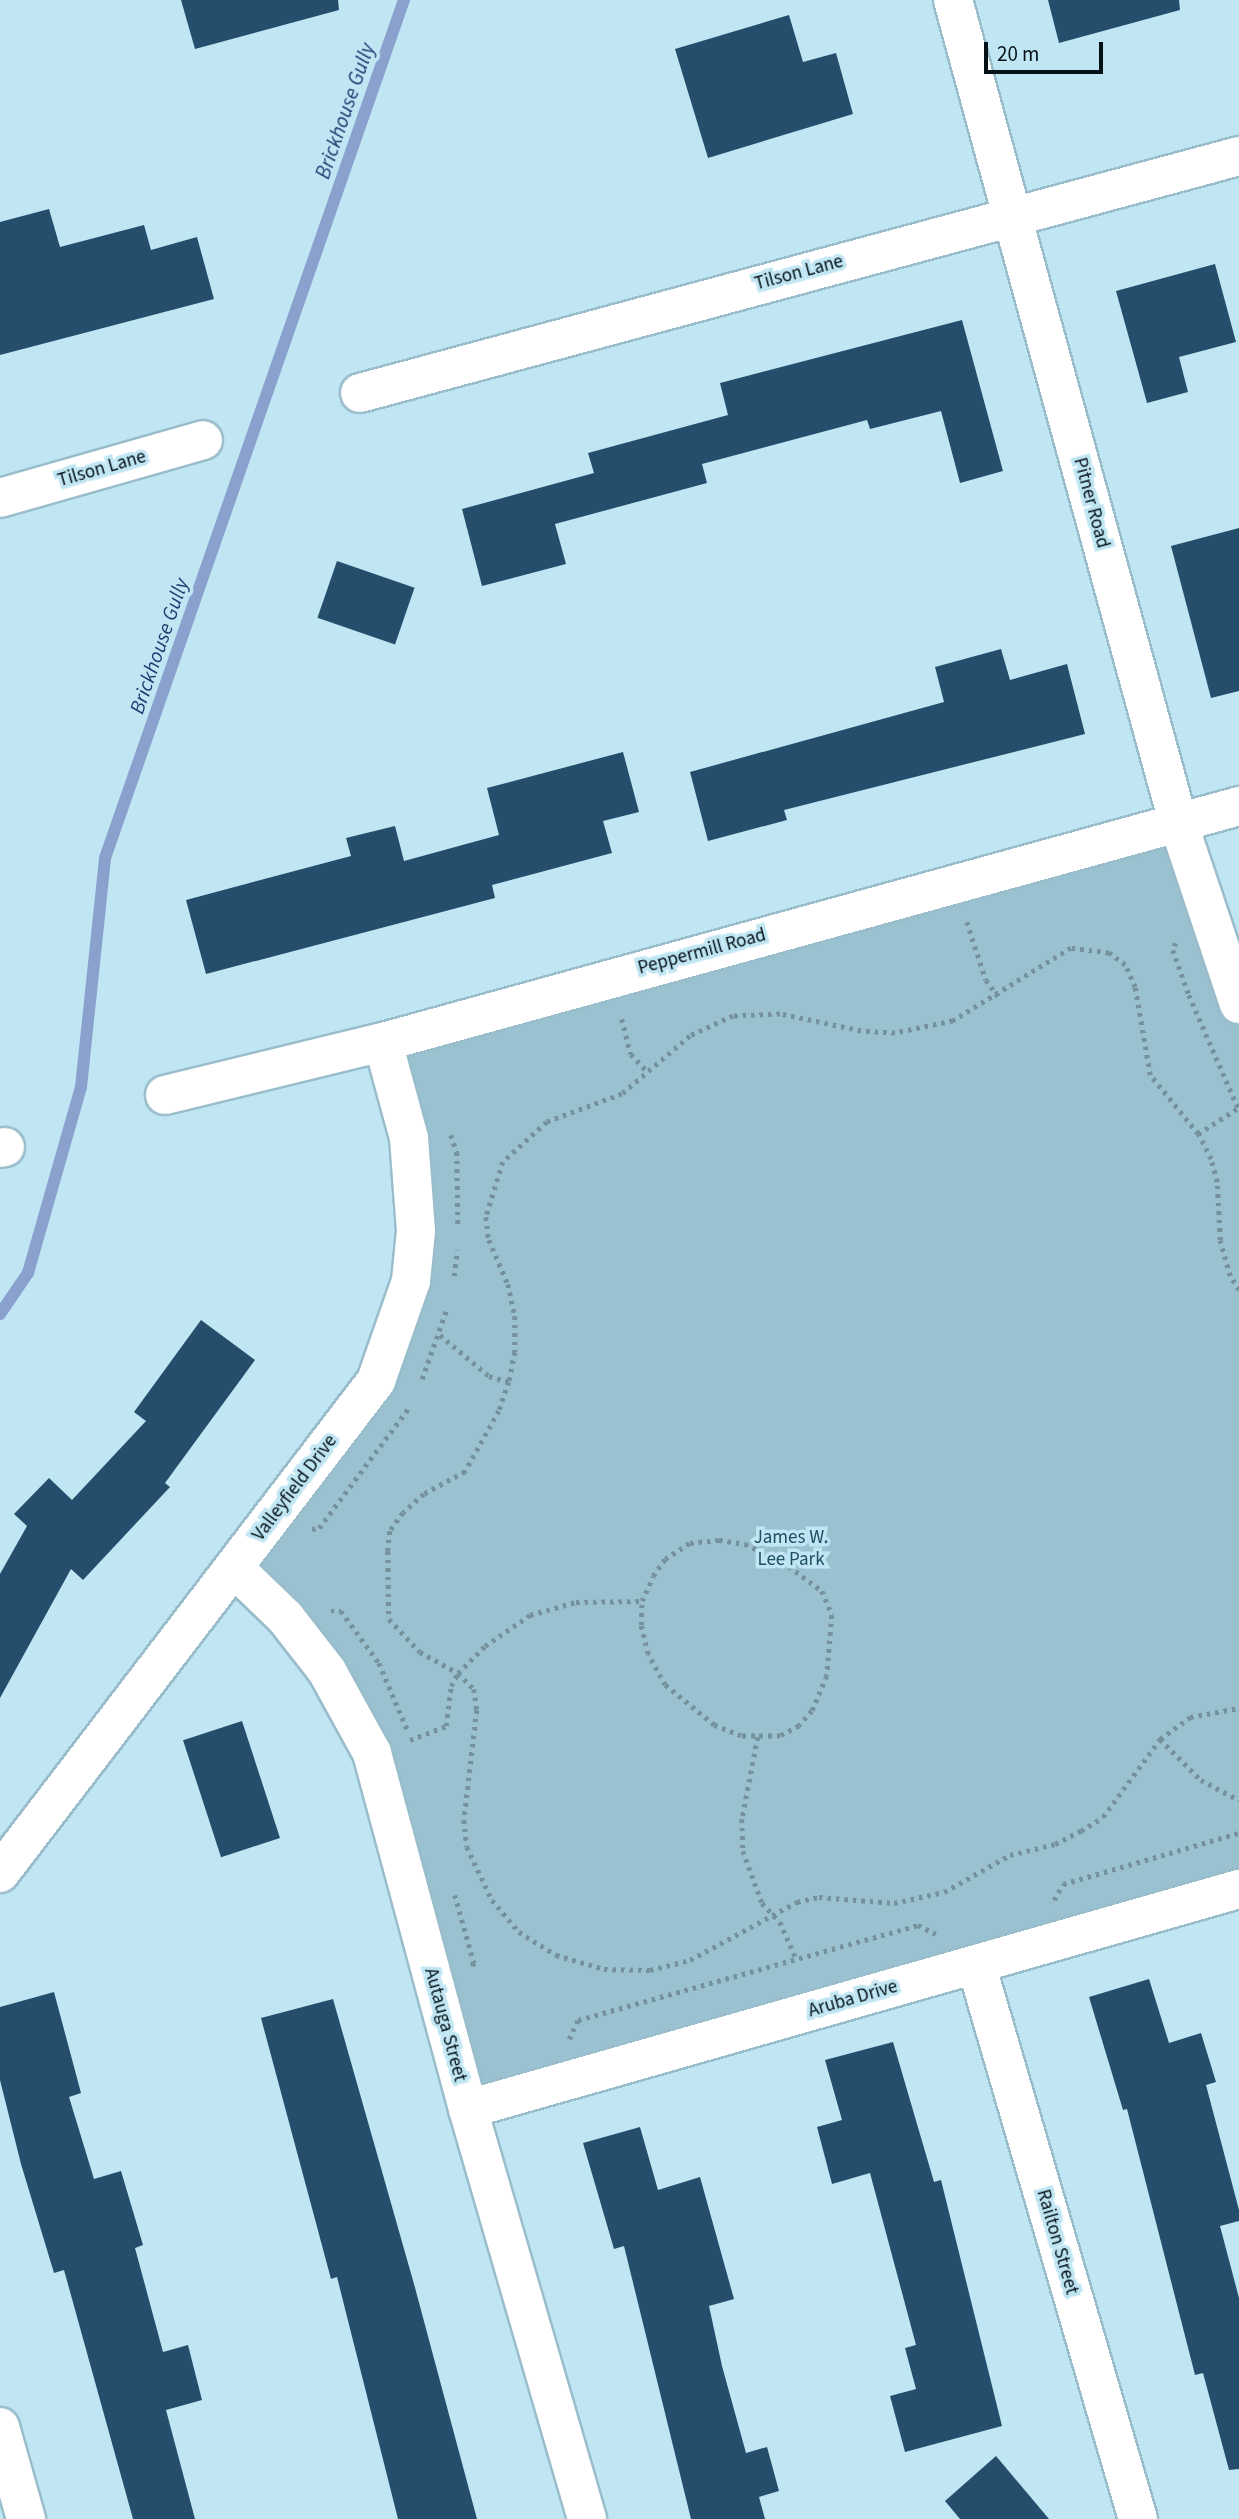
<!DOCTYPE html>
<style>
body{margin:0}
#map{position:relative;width:1239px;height:2519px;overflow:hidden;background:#c0e6f4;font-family:"Source Sans 3",sans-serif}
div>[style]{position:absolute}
.green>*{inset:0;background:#9ac1d0}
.stream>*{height:12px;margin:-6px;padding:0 6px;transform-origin:6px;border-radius:6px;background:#89a1cc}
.building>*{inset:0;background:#254e6c;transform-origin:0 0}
.path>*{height:4.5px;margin-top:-2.25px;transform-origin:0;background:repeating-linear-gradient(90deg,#75919c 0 3.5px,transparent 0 8.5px)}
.roads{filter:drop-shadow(2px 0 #99bdcb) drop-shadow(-2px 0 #99bdcb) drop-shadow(0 2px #99bdcb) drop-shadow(0 -2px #99bdcb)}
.minor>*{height:38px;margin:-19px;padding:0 19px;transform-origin:19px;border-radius:19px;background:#fff}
span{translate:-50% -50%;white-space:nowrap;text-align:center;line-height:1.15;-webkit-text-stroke:7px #c0e6f4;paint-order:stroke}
.street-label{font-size:19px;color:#041116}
.park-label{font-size:19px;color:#205162}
.water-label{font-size:21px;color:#203d72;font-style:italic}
.scale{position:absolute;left:984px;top:42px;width:119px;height:32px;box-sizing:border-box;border:4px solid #041116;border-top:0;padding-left:9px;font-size:21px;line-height:24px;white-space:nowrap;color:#041116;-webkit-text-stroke:5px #c0e6f4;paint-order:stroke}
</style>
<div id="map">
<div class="green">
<i style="clip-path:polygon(1178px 822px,1239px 1004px,1239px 1889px,468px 2109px,372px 1753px,234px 1568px,376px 1381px,411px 1281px,383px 1042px)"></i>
</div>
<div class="stream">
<i style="left:0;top:1314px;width:50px;rotate:-55.7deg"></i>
<i style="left:28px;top:1273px;width:193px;rotate:-74.1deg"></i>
<i style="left:81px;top:1087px;width:230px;rotate:-84deg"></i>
<i style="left:105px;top:858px;width:909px;rotate:-70.79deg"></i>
</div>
<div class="building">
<i style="clip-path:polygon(181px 0,338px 0,339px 10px,195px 49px)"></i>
<i style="clip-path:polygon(1048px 0,1179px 0,1180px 10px,1059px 43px)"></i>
<i style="clip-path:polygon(789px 15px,803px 62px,836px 53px,853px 114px,708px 158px,675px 49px)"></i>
<i style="clip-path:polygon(49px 209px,60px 247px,144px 225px,151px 250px,197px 237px,214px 299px,0 355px,0 222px)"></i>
<i style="clip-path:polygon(1215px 264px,1236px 342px,1179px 357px,1188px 392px,1147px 403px,1116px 291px)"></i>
<i style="clip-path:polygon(962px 320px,1003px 471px,960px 483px,941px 411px,870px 429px,867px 420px,702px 464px,707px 483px,555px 524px,566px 564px,482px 586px,462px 509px,594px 473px,588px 453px,728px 415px,720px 383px)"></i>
<i style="clip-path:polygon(1239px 528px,1239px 691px,1211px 698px,1171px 546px)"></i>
<i style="left:337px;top:561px;width:82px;height:60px;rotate:19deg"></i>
<i style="clip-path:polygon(1001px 649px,1010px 680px,1067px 664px,1085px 734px,784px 810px,787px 820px,708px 841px,690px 772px,944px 702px,935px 667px)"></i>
<i style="clip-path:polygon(623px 752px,639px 812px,603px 821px,612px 853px,492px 885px,495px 898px,206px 974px,186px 900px,351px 856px,346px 838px,395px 826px,404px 861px,499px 835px,487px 788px)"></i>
<i style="clip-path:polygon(201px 1320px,255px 1360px,165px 1483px,170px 1487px,83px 1580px,71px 1569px,0 1698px,0 1574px,27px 1526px,14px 1514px,49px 1478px,72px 1500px,146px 1421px,134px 1412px)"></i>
<i style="left:242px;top:1721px;width:123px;height:62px;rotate:72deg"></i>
<i style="clip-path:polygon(1149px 1979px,1169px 2043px,1201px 2033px,1216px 2082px,1206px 2085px,1239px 2210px,1239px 2221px,1220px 2226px,1239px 2298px,1239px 2469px,1229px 2470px,1203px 2373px,1195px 2375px,1127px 2109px,1123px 2110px,1089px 1997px)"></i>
<i style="clip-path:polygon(54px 1992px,81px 2093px,69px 2097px,94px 2179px,121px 2171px,143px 2245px,135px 2248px,163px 2352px,188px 2345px,202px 2400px,166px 2410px,195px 2519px,133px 2519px,64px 2270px,54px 2273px,21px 2164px,0 2080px,0 2007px)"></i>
<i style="clip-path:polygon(333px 1999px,414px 2284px,477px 2519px,398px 2519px,337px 2277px,331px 2279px,261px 2018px)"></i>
<i style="clip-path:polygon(893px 2042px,934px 2182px,941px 2180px,1002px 2426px,905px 2452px,890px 2396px,916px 2389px,905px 2348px,916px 2345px,870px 2173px,832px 2184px,817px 2127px,842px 2120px,825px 2060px)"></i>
<i style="clip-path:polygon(640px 2127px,658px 2190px,700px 2177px,734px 2299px,709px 2306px,722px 2366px,746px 2453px,767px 2447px,779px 2491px,759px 2497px,765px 2519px,691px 2519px,624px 2246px,614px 2249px,583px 2143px)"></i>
<i style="clip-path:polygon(996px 2456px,1049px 2519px,960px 2519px,945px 2501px)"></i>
</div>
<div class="path">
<i style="left:967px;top:922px;width:61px;rotate:71.9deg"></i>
<i style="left:986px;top:980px;width:21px;rotate:53deg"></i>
<i style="left:1176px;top:943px;width:8px;rotate:113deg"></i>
<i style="left:1173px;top:950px;width:48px;rotate:70.4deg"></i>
<i style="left:1189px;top:995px;width:125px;rotate:66.5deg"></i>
<i style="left:622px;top:1019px;width:36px;rotate:76deg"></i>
<i style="left:631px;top:1054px;width:25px;rotate:47deg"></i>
<i style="left:1198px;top:1134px;width:48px;rotate:-33deg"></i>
<i style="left:451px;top:1135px;width:18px;rotate:71deg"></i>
<i style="left:457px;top:1152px;width:75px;rotate:89.2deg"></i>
<i style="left:454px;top:1276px;width:26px;rotate:-83deg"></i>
<i style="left:1239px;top:1290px;width:17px;rotate:-123deg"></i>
<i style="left:1230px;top:1276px;width:37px;rotate:-106deg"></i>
<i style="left:1220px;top:1240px;width:58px;rotate:-93deg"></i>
<i style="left:1217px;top:1182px;width:24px;rotate:-105deg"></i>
<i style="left:1211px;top:1159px;width:28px;rotate:-117deg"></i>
<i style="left:1198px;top:1134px;width:76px;rotate:-129.1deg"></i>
<i style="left:1150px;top:1075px;width:89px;rotate:-99.7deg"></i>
<i style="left:1135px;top:987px;width:24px;rotate:-114deg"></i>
<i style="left:1125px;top:965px;width:20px;rotate:-143deg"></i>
<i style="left:1109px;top:953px;width:38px;rotate:-173deg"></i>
<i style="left:1071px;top:948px;width:139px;rotate:148.3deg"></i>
<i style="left:953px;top:1021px;width:59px;rotate:168.3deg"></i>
<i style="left:895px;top:1033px;width:34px;rotate:-177deg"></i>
<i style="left:861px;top:1031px;width:83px;rotate:-168.1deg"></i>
<i style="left:780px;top:1014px;width:47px;rotate:177.6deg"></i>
<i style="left:733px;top:1016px;width:47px;rotate:155.1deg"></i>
<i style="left:690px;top:1036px;width:89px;rotate:139.5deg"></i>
<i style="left:622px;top:1094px;width:80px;rotate:159.5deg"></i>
<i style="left:547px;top:1122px;width:59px;rotate:137.7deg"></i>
<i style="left:503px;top:1162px;width:58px;rotate:107.2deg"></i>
<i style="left:486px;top:1217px;width:23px;rotate:83deg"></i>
<i style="left:489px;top:1240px;width:48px;rotate:66.6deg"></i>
<i style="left:508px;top:1284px;width:33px;rotate:78deg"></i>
<i style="left:515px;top:1316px;width:36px;rotate:90deg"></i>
<i style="left:515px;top:1352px;width:31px;rotate:101deg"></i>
<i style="left:509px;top:1382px;width:31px;rotate:109deg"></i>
<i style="left:499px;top:1411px;width:70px;rotate:119.1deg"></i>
<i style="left:465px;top:1472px;width:47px;rotate:151.8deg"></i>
<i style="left:424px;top:1494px;width:28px;rotate:138deg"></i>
<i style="left:403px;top:1513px;width:22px;rotate:126deg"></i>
<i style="left:390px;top:1531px;width:20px;rotate:96deg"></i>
<i style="left:388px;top:1551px;width:68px;rotate:89.2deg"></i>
<i style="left:389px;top:1619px;width:45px;rotate:46.8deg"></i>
<i style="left:420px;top:1652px;width:43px;rotate:28.9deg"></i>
<i style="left:458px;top:1673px;width:23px;rotate:45deg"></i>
<i style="left:474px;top:1689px;width:21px;rotate:82deg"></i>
<i style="left:477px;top:1710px;width:111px;rotate:96.7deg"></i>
<i style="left:464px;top:1820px;width:27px;rotate:84deg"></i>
<i style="left:467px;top:1847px;width:59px;rotate:64.7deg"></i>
<i style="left:492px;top:1900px;width:42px;rotate:49.8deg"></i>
<i style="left:519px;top:1932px;width:44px;rotate:31.9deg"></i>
<i style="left:556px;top:1955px;width:50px;rotate:16.3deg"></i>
<i style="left:604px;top:1969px;width:46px;rotate:1.2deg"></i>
<i style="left:650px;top:1970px;width:41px;rotate:-14deg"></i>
<i style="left:690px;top:1960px;width:122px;rotate:-28.5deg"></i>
<i style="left:797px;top:1902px;width:23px;rotate:-13deg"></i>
<i style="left:819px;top:1897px;width:75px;rotate:4.6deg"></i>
<i style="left:894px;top:1903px;width:51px;rotate:-12.4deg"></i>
<i style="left:944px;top:1892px;width:76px;rotate:-29.3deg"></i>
<i style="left:1010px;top:1855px;width:46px;rotate:-13.7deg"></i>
<i style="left:1055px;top:1844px;width:29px;rotate:-27deg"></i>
<i style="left:1081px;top:1831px;width:26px;rotate:-32deg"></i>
<i style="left:1103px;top:1817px;width:97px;rotate:-53.8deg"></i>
<i style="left:1160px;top:1739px;width:37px;rotate:-36deg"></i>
<i style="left:1190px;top:1717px;width:50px;rotate:-10.4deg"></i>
<i style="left:440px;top:1335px;width:64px;rotate:39.9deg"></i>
<i style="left:489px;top:1376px;width:21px;rotate:17deg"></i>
<i style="left:422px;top:1379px;width:75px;rotate:-70.6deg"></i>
<i style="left:312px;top:1529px;width:7px;rotate:-8deg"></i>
<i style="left:319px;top:1528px;width:149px;rotate:-53.2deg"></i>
<i style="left:719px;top:1540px;width:26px;rotate:9deg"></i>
<i style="left:745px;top:1544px;width:41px;rotate:24.7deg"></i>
<i style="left:782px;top:1561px;width:50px;rotate:36.9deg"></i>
<i style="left:822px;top:1591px;width:26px;rotate:67deg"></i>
<i style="left:832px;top:1615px;width:61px;rotate:94.7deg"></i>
<i style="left:827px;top:1676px;width:38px;rotate:113deg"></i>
<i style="left:812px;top:1711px;width:20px;rotate:131deg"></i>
<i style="left:799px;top:1726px;width:21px;rotate:152deg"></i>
<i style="left:780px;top:1736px;width:39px;rotate:180deg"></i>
<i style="left:741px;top:1736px;width:29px;rotate:-158deg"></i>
<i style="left:714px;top:1725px;width:63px;rotate:-140.8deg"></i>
<i style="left:665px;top:1685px;width:35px;rotate:-119deg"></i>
<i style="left:648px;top:1654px;width:30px;rotate:-104deg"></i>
<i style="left:641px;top:1625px;width:24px;rotate:-88deg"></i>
<i style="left:642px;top:1601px;width:27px;rotate:-66deg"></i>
<i style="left:653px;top:1576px;width:21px;rotate:-55deg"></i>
<i style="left:665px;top:1559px;width:30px;rotate:-33deg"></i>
<i style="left:690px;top:1543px;width:29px;rotate:-6deg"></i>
<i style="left:331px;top:1611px;width:10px"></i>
<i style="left:341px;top:1611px;width:64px;rotate:53.8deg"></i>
<i style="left:379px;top:1663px;width:74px;rotate:66.9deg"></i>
<i style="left:758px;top:1737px;width:84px;rotate:101deg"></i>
<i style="left:742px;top:1819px;width:32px;rotate:88deg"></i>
<i style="left:743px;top:1851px;width:55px;rotate:69.9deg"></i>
<i style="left:762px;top:1903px;width:26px;rotate:47deg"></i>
<i style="left:780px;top:1922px;width:39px;rotate:66deg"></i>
<i style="left:1160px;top:1739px;width:58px;rotate:45deg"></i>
<i style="left:1201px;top:1780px;width:43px;rotate:27.8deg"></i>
<i style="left:410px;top:1740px;width:39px;rotate:-21deg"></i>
<i style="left:446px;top:1726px;width:40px;rotate:-82.9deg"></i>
<i style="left:451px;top:1686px;width:15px;rotate:-62deg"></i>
<i style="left:458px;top:1673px;width:38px;rotate:-45deg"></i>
<i style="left:485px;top:1646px;width:55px;rotate:-34.6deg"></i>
<i style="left:530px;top:1615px;width:48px;rotate:-15.8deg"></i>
<i style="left:576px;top:1602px;width:66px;rotate:-0.9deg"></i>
<i style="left:455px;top:1895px;width:71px;rotate:74.4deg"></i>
<i style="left:474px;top:1963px;width:8px;rotate:113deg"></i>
<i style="left:1054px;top:1900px;width:18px;rotate:-61deg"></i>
<i style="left:1063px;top:1884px;width:183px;rotate:-16.2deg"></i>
<i style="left:569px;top:2039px;width:21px;rotate:-65deg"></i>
<i style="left:578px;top:2020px;width:353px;rotate:-15.6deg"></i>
<i style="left:918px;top:1925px;width:20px;rotate:27deg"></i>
</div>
<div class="roads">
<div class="minor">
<i style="left:953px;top:0;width:852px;rotate:74.69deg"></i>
<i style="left:1178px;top:822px;width:192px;rotate:71.5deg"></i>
<i style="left:360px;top:393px;width:910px;rotate:-15.09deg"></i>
<i style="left:0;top:498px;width:211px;rotate:-15.9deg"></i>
<i style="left:165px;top:1095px;width:224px;rotate:-13.7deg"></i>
<i style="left:383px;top:1042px;width:888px;rotate:-15.41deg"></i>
<i style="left:0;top:1148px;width:5px;rotate:-11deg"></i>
<i style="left:234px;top:1568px;width:71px;rotate:43.9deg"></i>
<i style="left:285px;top:1617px;width:68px;rotate:52.1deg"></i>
<i style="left:327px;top:1671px;width:94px;rotate:61.2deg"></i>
<i style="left:372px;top:1753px;width:369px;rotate:74.9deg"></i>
<i style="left:468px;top:2109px;width:427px;rotate:73.8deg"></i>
<i style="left:0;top:1873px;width:619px;rotate:-52.61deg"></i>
<i style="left:376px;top:1381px;width:106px;rotate:-70.7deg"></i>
<i style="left:411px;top:1281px;width:50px;rotate:-84.3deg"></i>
<i style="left:416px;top:1231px;width:93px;rotate:-94.3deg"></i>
<i style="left:409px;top:1138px;width:99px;rotate:-105.2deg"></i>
<i style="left:976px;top:1964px;width:578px;rotate:73.73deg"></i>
<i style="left:468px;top:2109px;width:802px;rotate:-15.93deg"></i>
<i style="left:0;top:2427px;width:96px;rotate:74.2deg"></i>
</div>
</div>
<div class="street-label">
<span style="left:799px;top:273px;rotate:-15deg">Tilson Lane</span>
<span style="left:102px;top:469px;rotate:-16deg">Tilson Lane</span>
<span style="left:1091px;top:503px;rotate:75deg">Pitner Road</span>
<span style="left:702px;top:952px;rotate:-15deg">Peppermill Road</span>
<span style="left:295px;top:1488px;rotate:-53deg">Valleyfield Drive</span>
<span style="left:853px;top:1999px;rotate:-16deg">Aruba Drive</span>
<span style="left:445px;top:2025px;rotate:75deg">Autauga Street</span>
<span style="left:1057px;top:2242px;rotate:74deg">Railton Street</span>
</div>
<div class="park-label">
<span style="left:791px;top:1549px">James W.<br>Lee Park</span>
</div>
<div class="water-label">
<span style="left:345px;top:111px;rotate:-71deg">Brickhouse Gully</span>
<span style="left:159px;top:646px;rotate:-71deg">Brickhouse Gully</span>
</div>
<div class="scale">20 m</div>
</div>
